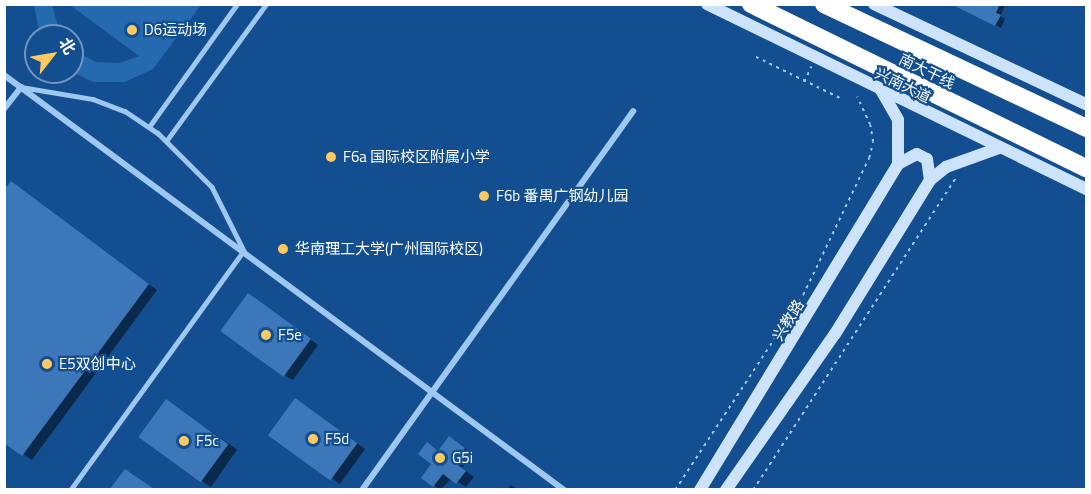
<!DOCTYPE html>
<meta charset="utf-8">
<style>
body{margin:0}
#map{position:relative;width:1091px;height:494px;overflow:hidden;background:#134f90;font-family:"Titillium Web","Noto Sans SC",sans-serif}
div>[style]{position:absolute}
.green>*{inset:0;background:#2569af}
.shadow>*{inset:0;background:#0007;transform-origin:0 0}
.building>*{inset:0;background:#3c78b9;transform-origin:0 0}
.path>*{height:1.5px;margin-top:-0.75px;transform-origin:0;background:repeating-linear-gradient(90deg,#9ec7f1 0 3px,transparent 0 7.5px)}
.lane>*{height:4.5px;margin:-2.25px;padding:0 2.25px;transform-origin:2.25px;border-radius:2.25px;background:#9ec7f1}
.street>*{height:6px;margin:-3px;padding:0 3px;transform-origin:3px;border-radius:3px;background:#9ec7f1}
.secondary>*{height:12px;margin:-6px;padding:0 6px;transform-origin:6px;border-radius:6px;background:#cde3fc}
.highway>*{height:18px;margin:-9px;padding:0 9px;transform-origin:9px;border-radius:9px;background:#fff}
.dots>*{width:16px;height:16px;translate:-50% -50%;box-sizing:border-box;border:3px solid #134f90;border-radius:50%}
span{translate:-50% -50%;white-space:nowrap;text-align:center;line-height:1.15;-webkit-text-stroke:4.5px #134f90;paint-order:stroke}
.poi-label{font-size:15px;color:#fff}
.left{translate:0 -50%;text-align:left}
.street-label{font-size:15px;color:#fff}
.frame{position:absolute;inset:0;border:6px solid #fff;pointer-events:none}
.north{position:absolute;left:24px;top:24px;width:60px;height:60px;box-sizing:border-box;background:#134f90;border:2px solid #7195bc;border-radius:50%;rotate:59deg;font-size:16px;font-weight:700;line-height:24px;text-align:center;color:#fff}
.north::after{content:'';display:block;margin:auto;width:21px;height:27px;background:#ffca5f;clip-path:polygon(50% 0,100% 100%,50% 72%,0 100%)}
</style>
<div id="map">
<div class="green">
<i style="clip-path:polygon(34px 5px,52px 5px,61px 36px,40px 36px)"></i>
<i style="clip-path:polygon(70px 5px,201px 5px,153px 69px,125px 82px,93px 82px,72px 72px,72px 49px,96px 62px,119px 63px,139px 56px)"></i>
</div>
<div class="shadow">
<i style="clip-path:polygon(954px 4px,1006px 4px,1000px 16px,1005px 19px,1001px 28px)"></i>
<i style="clip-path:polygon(20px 188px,157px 290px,32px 460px,4px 441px)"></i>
<i style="clip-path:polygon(257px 300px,318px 345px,293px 380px,284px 375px)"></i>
<i style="clip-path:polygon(304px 405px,365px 449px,340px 484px,270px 435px)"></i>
<i style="left:175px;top:406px;width:76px;height:46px;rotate:35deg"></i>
<i style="clip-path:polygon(458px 443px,473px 454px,462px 468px,474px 477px,466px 487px,452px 478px,440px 490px,423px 477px,433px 464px,427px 444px,440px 452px)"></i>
<i style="clip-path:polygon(125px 470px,134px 475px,153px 490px,111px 490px)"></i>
<i style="clip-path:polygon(511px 485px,519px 490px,507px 490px)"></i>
</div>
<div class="building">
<i style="clip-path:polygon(951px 4px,1000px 4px,996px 13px,1001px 15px,995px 26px)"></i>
<i style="clip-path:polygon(11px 181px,149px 284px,22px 456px,4px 443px,4px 190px)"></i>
<i style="left:248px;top:293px;width:78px;height:47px;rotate:36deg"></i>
<i style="left:295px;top:398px;width:77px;height:46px;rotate:36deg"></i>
<i style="left:166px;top:399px;width:77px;height:47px;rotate:36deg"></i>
<i style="clip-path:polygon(449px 436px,465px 448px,454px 462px,466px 471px,456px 484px,443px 474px,433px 487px,421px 478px,431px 464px,418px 454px,427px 442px,438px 451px)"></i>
<i style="clip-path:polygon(125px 469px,154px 489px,110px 489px)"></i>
</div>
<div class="path">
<i style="left:756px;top:57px;width:93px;rotate:26deg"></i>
<i style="left:804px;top:82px;width:17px;rotate:-65deg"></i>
<i style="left:675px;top:490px;width:233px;rotate:-56.7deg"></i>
<i style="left:803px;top:295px;width:152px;rotate:-64.3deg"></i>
<i style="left:869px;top:158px;width:16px;rotate:-76deg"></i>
<i style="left:873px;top:142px;width:17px;rotate:-100deg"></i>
<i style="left:870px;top:125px;width:31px;rotate:-115deg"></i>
<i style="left:753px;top:490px;width:374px;rotate:-57deg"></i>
</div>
<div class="lane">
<i style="left:21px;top:87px;width:73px;rotate:9.5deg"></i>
<i style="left:93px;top:99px;width:34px;rotate:21deg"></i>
<i style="left:125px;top:111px;width:40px;rotate:34deg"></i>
<i style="left:158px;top:133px;width:76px;rotate:45deg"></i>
<i style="left:212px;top:187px;width:72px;rotate:63.4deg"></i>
<i style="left:244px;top:251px;width:295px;rotate:125.9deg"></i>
<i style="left:149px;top:127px;width:151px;rotate:-54.4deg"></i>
<i style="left:167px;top:140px;width:168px;rotate:-53.9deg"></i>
</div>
<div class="street">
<i style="left:4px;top:75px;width:697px;rotate:36.54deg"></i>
<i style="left:4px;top:109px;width:28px;rotate:-52deg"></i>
<i style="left:362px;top:490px;width:466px;rotate:-54.4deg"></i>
</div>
<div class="secondary">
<i style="left:707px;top:4px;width:422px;rotate:26deg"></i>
<i style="left:874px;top:4px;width:234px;rotate:25.3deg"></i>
<i style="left:881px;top:90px;width:34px;rotate:60deg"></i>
<i style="left:898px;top:120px;width:44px;rotate:90deg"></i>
<i style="left:700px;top:490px;width:381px;rotate:-58.7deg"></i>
<i style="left:898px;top:164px;width:21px;rotate:-28deg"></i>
<i style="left:917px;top:154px;width:11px;rotate:27deg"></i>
<i style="left:927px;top:159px;width:21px;rotate:82deg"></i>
<i style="left:726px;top:490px;width:190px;rotate:-55.1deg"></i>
<i style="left:835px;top:334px;width:181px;rotate:-58.3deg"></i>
<i style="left:930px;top:180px;width:21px;rotate:-39deg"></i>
<i style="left:946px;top:167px;width:56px;rotate:-19.7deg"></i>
</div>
<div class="highway">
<i style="left:751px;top:4px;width:373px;rotate:26.1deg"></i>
<i style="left:824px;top:4px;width:290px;rotate:25.3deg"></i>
</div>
<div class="dots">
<i style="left:132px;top:30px;background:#ffca5f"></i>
<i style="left:331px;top:157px;background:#ffca5f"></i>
<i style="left:484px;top:196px;background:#ffca5f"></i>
<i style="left:283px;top:249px;background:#ffca5f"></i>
<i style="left:266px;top:335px;background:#ffca5f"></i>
<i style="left:47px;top:364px;background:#ffca5f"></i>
<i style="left:313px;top:439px;background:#ffca5f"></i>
<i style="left:184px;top:441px;background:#ffca5f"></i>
<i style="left:440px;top:458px;background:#ffca5f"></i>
</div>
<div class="poi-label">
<span class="left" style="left:144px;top:30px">D6运动场</span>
<span class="left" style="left:343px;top:157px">F6a 国际校区附属小学</span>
<span class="left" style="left:496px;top:196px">F6b 番禺广钢幼儿园</span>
<span class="left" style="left:295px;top:249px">华南理工大学(广州国际校区)</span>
<span class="left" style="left:278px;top:335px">F5e</span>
<span class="left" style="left:59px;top:364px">E5双创中心</span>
<span class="left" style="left:325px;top:439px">F5d</span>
<span class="left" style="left:196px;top:441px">F5c</span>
<span class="left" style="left:452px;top:458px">G5i</span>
</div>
<div class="street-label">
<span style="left:927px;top:71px;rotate:26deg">南大干线</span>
<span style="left:903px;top:85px;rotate:26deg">兴南大道</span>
<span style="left:788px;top:320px;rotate:-58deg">兴教路</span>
</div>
<div class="frame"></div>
<div class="north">北</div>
</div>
